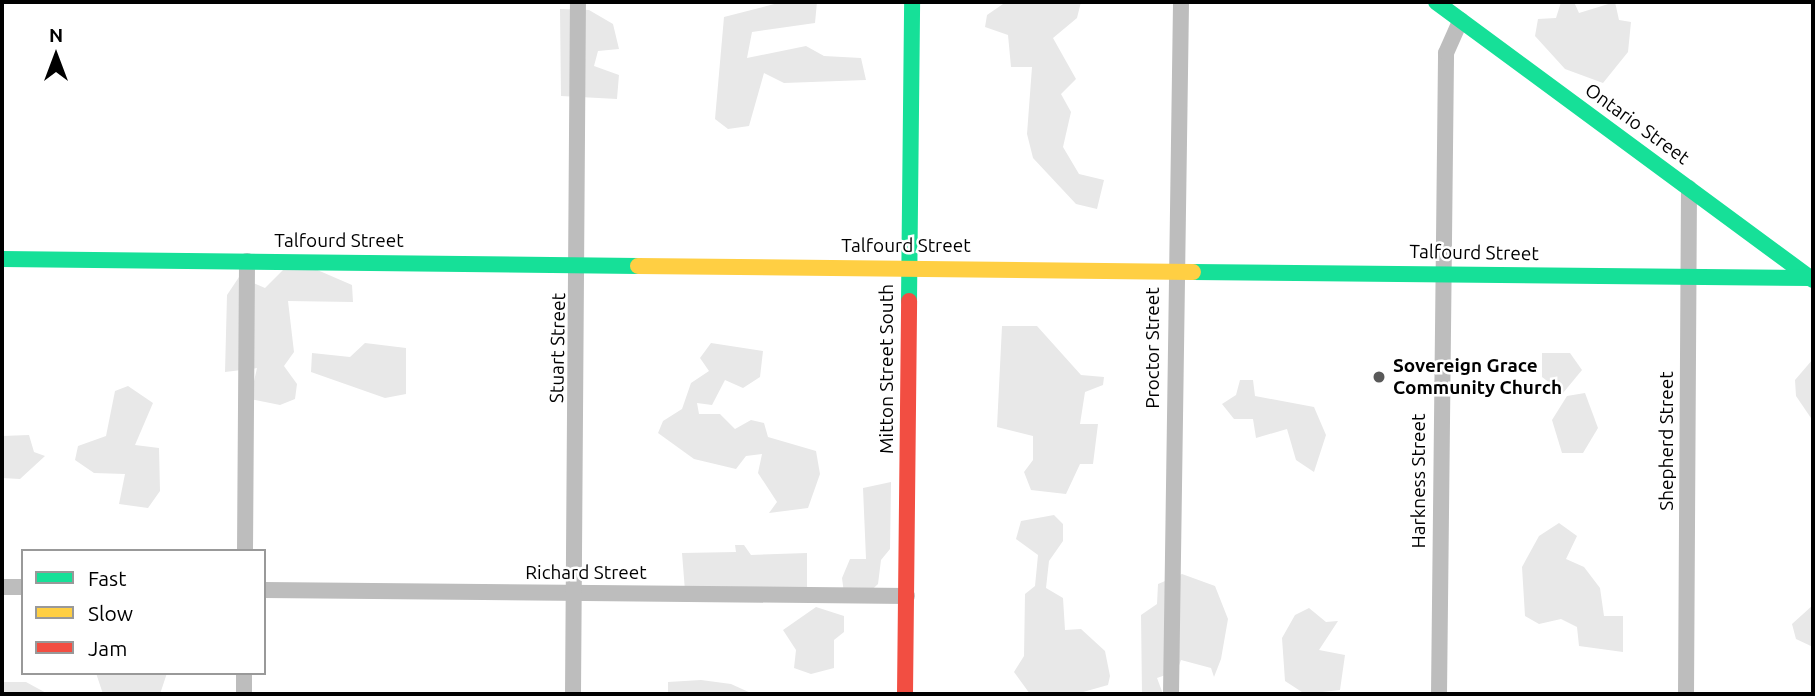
<!DOCTYPE html>
<style>
body{margin:0}
#map{position:relative;width:1815px;height:696px;overflow:hidden;background:#fff;font-family:Ubuntu,sans-serif}
div>[style]{position:absolute}
.green>*{inset:0;background:#e8e8e8}
.street>*{height:16px;margin:-8px;padding:0 8px;transform-origin:8px;border-radius:8px;background:#bdbdbd}
.fast>*{height:16px;margin:-8px;padding:0 8px;transform-origin:8px;border-radius:8px;background:#16e098}
.slow>*{height:16px;margin:-8px;padding:0 8px;transform-origin:8px;border-radius:8px;background:#ffcf43}
.jam>*{height:16px;margin:-8px;padding:0 8px;transform-origin:8px;border-radius:8px;background:#f24e42}
.dots>*{width:19px;height:19px;translate:-50% -50%;box-sizing:border-box;border:4px solid #fff;border-radius:50%}
span{translate:-50% -50%;white-space:nowrap;text-align:center;line-height:1.15;-webkit-text-stroke:5px #fff;paint-order:stroke}
.street-label{font-size:19px;color:#000}
.poi-label{font-size:19px;color:#000;font-weight:700}
.left{translate:0 -50%;text-align:left}
.frame{position:absolute;inset:0;border:4px solid #000;pointer-events:none}
.legend{position:absolute;left:21px;top:549px;width:245px;height:126px;box-sizing:border-box;background:#fff;border:2px solid #999;margin:0;padding:9px 12px;list-style:none;font-size:21px;color:#000}
.legend li{display:flex;align-items:center;gap:14px;height:35px}
.legend b{width:35px;border:2px solid #999}
.north{position:absolute;left:21px;top:21px;width:70px;height:70px;-webkit-text-stroke:5px #fff;paint-order:stroke;rotate:0deg;font-size:19px;font-weight:700;line-height:28px;text-align:center;color:#000}
.north::after{content:'';display:block;margin:auto;width:24px;height:32px;background:#000;clip-path:polygon(50% 0,100% 100%,50% 72%,0 100%)}
</style>
<div id="map">
<div class="green">
<i style="clip-path:polygon(782px 2px,817px 2px,815px 23px,752px 32px,747px 58px,806px 46px,824px 56px,861px 58px,866px 80px,784px 83px,764px 73px,749px 126px,728px 129px,715px 119px,724px 17px)"></i>
<i style="clip-path:polygon(1081px 2px,1077px 18px,1053px 38px,1076px 79px,1061px 94px,1071px 112px,1063px 147px,1079px 174px,1104px 180px,1097px 209px,1076px 204px,1033px 158px,1027px 134px,1032px 67px,1011px 67px,1008px 35px,985px 27px,987px 15px,1003px 4px)"></i>
<i style="clip-path:polygon(1561px 2px,1574px 2px,1579px 13px,1615px 2px,1619px 20px,1631px 22px,1628px 52px,1603px 83px,1565px 69px,1535px 36px,1538px 19px,1556px 18px)"></i>
<i style="clip-path:polygon(560px 9px,589px 10px,613px 24px,619px 49px,598px 51px,594px 66px,619px 75px,617px 99px,561px 96px)"></i>
<i style="clip-path:polygon(315px 269px,352px 285px,353px 302px,288px 301px,294px 352px,284px 366px,297px 384px,295px 399px,280px 405px,250px 399px,257px 368px,225px 372px,227px 295px,239px 277px,265px 288px,283px 270px)"></i>
<i style="clip-path:polygon(1002px 326px,1037px 326px,1081px 375px,1104px 377px,1103px 385px,1085px 392px,1080px 424px,1098px 424px,1093px 464px,1080px 464px,1066px 494px,1031px 490px,1024px 472px,1033px 460px,1033px 436px,997px 427px)"></i>
<i style="clip-path:polygon(365px 343px,406px 348px,406px 394px,385px 398px,311px 372px,312px 353px,350px 357px)"></i>
<i style="clip-path:polygon(711px 343px,763px 351px,760px 377px,743px 388px,725px 380px,712px 405px,697px 403px,699px 414px,720px 414px,735px 429px,751px 420px,764px 423px,768px 437px,816px 451px,820px 474px,808px 508px,769px 513px,777px 502px,758px 473px,762px 454px,746px 456px,736px 469px,694px 459px,658px 433px,663px 421px,682px 409px,691px 383px,709px 371px,700px 358px)"></i>
<i style="clip-path:polygon(1542px 353px,1570px 353px,1582px 370px,1563px 393px,1542px 377px)"></i>
<i style="clip-path:polygon(1813px 359px,1813px 421px,1796px 396px,1795px 380px)"></i>
<i style="clip-path:polygon(1240px 380px,1253px 380px,1255px 396px,1314px 407px,1326px 435px,1314px 472px,1296px 460px,1287px 429px,1256px 438px,1253px 419px,1234px 419px,1222px 404px,1236px 395px)"></i>
<i style="clip-path:polygon(128px 386px,153px 403px,135px 445px,159px 448px,160px 491px,148px 508px,119px 504px,125px 474px,94px 473px,75px 460px,78px 446px,106px 436px,115px 391px)"></i>
<i style="clip-path:polygon(1585px 393px,1598px 428px,1583px 453px,1562px 453px,1552px 420px,1567px 396px)"></i>
<i style="clip-path:polygon(29px 435px,34px 452px,45px 456px,20px 479px,2px 478px,2px 436px)"></i>
<i style="clip-path:polygon(891px 482px,890px 549px,881px 560px,878px 584px,861px 600px,845px 601px,842px 578px,850px 559px,866px 559px,863px 488px)"></i>
<i style="clip-path:polygon(1054px 515px,1063px 524px,1063px 541px,1049px 561px,1046px 588px,1063px 598px,1065px 630px,1081px 629px,1105px 651px,1110px 676px,1108px 685px,1076px 694px,1030px 694px,1014px 672px,1024px 656px,1025px 594px,1035px 586px,1038px 555px,1016px 539px,1021px 521px)"></i>
<i style="clip-path:polygon(1559px 523px,1577px 536px,1566px 559px,1584px 567px,1600px 588px,1604px 616px,1623px 616px,1623px 652px,1579px 646px,1577px 627px,1561px 619px,1539px 624px,1525px 616px,1522px 567px,1539px 536px)"></i>
<i style="clip-path:polygon(735px 545px,744px 545px,751px 555px,807px 553px,807px 594px,685px 591px,682px 553px,736px 552px)"></i>
<i style="clip-path:polygon(1182px 574px,1215px 586px,1228px 619px,1221px 659px,1214px 677px,1211px 668px,1181px 660px,1177px 671px,1157px 678px,1163px 694px,1142px 694px,1141px 615px,1157px 604px,1158px 584px)"></i>
<i style="clip-path:polygon(1813px 605px,1813px 647px,1796px 639px,1792px 624px)"></i>
<i style="clip-path:polygon(816px 607px,844px 616px,844px 632px,834px 640px,834px 668px,811px 674px,794px 668px,796px 650px,783px 630px)"></i>
<i style="clip-path:polygon(1309px 608px,1326px 622px,1338px 621px,1319px 650px,1345px 655px,1340px 690px,1305px 694px,1285px 681px,1282px 638px,1295px 615px)"></i>
<i style="clip-path:polygon(96px 673px,167px 673px,160px 694px,103px 694px)"></i>
<i style="clip-path:polygon(701px 680px,731px 684px,753px 694px,668px 694px,668px 682px)"></i>
<i style="clip-path:polygon(3px 682px,26px 682px,48px 694px,2px 694px)"></i>
</div>
<div class="street">
<i style="left:245px;top:551px;width:290px;rotate:-89.6deg"></i>
<i style="left:2px;top:587px;width:21px"></i>
<i style="left:264px;top:590px;width:643px;rotate:0.53deg"></i>
<i style="left:244px;top:694px;width:21px;rotate:-90deg"></i>
<i style="left:573px;top:694px;width:692px;rotate:-89.59deg"></i>
<i style="left:1171px;top:694px;width:692px;rotate:-89.17deg"></i>
<i style="left:1439px;top:694px;width:641px;rotate:-89.37deg"></i>
<i style="left:1446px;top:53px;width:36px;rotate:-66deg"></i>
<i style="left:1686px;top:694px;width:506px;rotate:-89.66deg"></i>
</div>
<div class="fast">
<i style="left:1436px;top:2px;width:468px;rotate:36.4deg"></i>
<i style="left:2px;top:259px;width:636px;rotate:0.63deg"></i>
<i style="left:1193px;top:272px;width:618px;rotate:0.56deg"></i>
<i style="left:909px;top:301px;width:299px;rotate:-89.4deg"></i>
</div>
<div class="slow">
<i style="left:638px;top:266px;width:555px;rotate:0.62deg"></i>
</div>
<div class="jam">
<i style="left:905px;top:694px;width:393px;rotate:-89.4deg"></i>
</div>
<div class="dots">
<i style="left:1379px;top:377px;background:#595959"></i>
</div>
<div class="street-label">
<span style="left:1637px;top:124px;rotate:36deg">Ontario Street</span>
<span style="left:339px;top:241px">Talfourd Street</span>
<span style="left:906px;top:246px">Talfourd Street</span>
<span style="left:1474px;top:253px;rotate:1deg">Talfourd Street</span>
<span style="left:558px;top:348px;rotate:-89deg">Stuart Street</span>
<span style="left:1153px;top:348px;rotate:-90deg">Proctor Street</span>
<span style="left:887px;top:369px;rotate:-90deg">Mitton Street South</span>
<span style="left:1667px;top:441px;rotate:-90deg">Shepherd Street</span>
<span style="left:1419px;top:481px;rotate:-90deg">Harkness Street</span>
<span style="left:586px;top:573px">Richard Street</span>
</div>
<div class="poi-label">
<span class="left" style="left:1393px;top:377px">Sovereign Grace<br>Community Church</span>
</div>
<div class="frame"></div>
<ul class="legend">
<li><b style="height:9px;background:#16e098"></b>Fast</li>
<li><b style="height:9px;background:#ffcf43"></b>Slow</li>
<li><b style="height:9px;background:#f24e42"></b>Jam</li>
</ul>
<div class="north">N</div>
</div>
